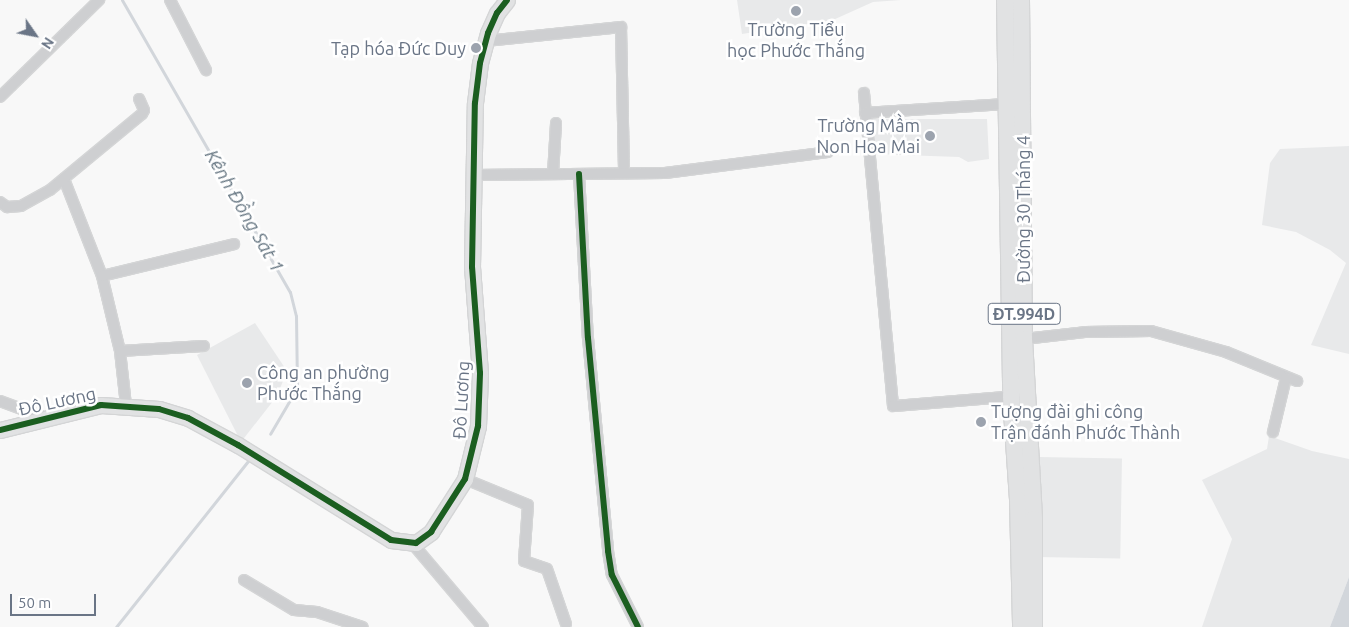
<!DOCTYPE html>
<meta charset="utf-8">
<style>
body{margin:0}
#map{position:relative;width:1349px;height:627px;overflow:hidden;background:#f8f8f8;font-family:Ubuntu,sans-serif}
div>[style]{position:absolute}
.built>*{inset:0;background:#e8e9ea;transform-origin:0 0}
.water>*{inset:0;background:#d2d6db}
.stream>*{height:3px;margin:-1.5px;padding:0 1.5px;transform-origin:1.5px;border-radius:1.5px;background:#d2d6db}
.roads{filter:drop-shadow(1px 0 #d4d5d6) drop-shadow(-1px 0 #d4d5d6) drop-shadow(0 1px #d4d5d6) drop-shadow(0 -1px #d4d5d6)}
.street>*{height:10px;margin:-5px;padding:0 5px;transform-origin:5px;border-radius:5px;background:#cecfd1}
.secondary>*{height:15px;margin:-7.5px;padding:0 7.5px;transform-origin:7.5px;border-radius:7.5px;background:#e1e2e3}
.primary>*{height:16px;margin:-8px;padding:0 8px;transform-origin:8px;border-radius:8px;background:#e1e2e3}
.cycleway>*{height:6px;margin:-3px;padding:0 3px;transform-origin:3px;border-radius:3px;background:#1b5e20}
.dots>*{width:14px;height:14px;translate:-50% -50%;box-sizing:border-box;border:2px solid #fff;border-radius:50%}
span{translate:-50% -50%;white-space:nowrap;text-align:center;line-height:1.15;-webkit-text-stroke:5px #fff;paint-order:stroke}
.shield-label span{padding:1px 4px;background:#fff;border:1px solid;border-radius:4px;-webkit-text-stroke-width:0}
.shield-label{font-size:16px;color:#6a7586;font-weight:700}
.poi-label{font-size:18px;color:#6a7586}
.right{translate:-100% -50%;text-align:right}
.left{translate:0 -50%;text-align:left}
.street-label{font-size:18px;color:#6a7586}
.water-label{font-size:19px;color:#657581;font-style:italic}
.north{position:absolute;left:10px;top:10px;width:50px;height:50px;-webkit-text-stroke:4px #fff;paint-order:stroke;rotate:123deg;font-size:14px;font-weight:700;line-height:20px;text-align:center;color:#6a7586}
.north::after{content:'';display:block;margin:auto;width:18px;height:22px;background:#6a7586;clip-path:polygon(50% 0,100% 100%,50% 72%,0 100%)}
.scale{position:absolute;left:10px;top:594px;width:86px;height:22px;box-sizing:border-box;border:2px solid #6a7586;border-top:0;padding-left:6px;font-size:15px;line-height:18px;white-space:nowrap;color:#6a7586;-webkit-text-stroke:4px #fff;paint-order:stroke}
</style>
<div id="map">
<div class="built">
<i style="clip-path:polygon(737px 0,901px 0,873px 2px,833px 20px,742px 34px)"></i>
<i style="clip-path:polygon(871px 119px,987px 119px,989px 159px,968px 162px,959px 157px,874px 154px)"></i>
<i style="clip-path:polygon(1349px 146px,1349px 354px,1311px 345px,1346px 263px,1330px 250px,1296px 232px,1262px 225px,1270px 163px,1280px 149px)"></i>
<i style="clip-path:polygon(255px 323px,287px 371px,277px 396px,241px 442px,197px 355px)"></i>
<i style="clip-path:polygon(1269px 436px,1312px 451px,1349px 459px,1349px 577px,1330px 627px,1202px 627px,1232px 539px,1202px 480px,1267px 449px)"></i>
<i style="left:1039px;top:457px;width:83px;height:100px;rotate:1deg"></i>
</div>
<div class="water">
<i style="clip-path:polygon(1349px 577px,1349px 627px,1330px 627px)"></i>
</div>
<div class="stream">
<i style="left:122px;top:0;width:337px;rotate:60.1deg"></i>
<i style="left:290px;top:292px;width:25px;rotate:76deg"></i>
<i style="left:296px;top:316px;width:72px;rotate:89.2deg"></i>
<i style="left:297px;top:388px;width:53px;rotate:120.4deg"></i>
<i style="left:116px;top:627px;width:213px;rotate:-51.5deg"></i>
</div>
<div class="roads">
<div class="street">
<i style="left:170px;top:0;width:79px;rotate:62.8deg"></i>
<i style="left:486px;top:41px;width:136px;rotate:-5.9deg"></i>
<i style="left:621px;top:27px;width:145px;rotate:88.8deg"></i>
<i style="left:864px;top:93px;width:314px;rotate:84.7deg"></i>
<i style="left:893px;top:406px;width:123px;rotate:-4.6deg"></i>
<i style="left:0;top:97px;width:139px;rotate:-44.4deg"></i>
<i style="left:865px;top:113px;width:140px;rotate:-3.7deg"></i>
<i style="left:553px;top:174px;width:51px;rotate:-86.6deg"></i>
<i style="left:579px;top:174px;width:164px;rotate:86.9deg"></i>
<i style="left:588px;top:338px;width:214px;rotate:84.6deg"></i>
<i style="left:608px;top:551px;width:24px;rotate:81deg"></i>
<i style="left:612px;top:575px;width:58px;rotate:63.4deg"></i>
<i style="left:473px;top:175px;width:192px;rotate:-0.6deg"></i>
<i style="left:665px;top:173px;width:164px;rotate:-7.3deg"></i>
<i style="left:64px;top:179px;width:104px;rotate:68.6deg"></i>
<i style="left:102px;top:276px;width:77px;rotate:76.5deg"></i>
<i style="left:120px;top:351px;width:54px;rotate:83.7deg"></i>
<i style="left:0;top:202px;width:9px;rotate:36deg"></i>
<i style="left:7px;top:207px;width:14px;rotate:-4deg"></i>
<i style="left:21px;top:206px;width:33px;rotate:-29deg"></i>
<i style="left:50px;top:190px;width:119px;rotate:-39.6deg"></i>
<i style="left:142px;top:114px;width:4px;rotate:-63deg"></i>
<i style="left:144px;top:110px;width:12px;rotate:-114deg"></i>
<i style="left:102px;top:276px;width:136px;rotate:-13.6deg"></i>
<i style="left:1024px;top:339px;width:61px;rotate:-6.5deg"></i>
<i style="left:1085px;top:332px;width:66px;rotate:-0.9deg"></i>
<i style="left:1151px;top:331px;width:78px;rotate:15.6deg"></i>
<i style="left:1226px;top:352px;width:77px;rotate:22.2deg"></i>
<i style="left:120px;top:351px;width:84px;rotate:-3.4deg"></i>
<i style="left:0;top:401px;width:46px;rotate:20.4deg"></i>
<i style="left:1273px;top:432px;width:56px;rotate:-76.5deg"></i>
<i style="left:465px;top:479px;width:68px;rotate:22.4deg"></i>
<i style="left:528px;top:505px;width:56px;rotate:94.1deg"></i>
<i style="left:524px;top:561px;width:24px;rotate:19deg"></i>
<i style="left:547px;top:569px;width:58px;rotate:70.9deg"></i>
<i style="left:412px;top:543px;width:110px;rotate:49.8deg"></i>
<i style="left:244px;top:580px;width:58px;rotate:31deg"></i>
<i style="left:294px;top:610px;width:23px;rotate:5deg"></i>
<i style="left:317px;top:612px;width:48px;rotate:18.1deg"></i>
</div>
<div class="secondary">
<i style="left:0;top:430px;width:104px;rotate:-13.9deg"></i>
<i style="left:101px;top:405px;width:58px;rotate:3.9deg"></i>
<i style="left:159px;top:409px;width:30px;rotate:17deg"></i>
<i style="left:188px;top:418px;width:57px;rotate:28.4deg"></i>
<i style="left:238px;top:445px;width:180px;rotate:31.8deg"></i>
<i style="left:391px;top:540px;width:25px;rotate:7deg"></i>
<i style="left:416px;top:543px;width:19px;rotate:-36deg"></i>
<i style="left:431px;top:532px;width:63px;rotate:-57.3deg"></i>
<i style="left:465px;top:479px;width:55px;rotate:-76.2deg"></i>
<i style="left:478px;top:426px;width:53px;rotate:-87.8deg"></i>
<i style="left:480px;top:373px;width:106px;rotate:-94.3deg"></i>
<i style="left:472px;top:267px;width:164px;rotate:-89deg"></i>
<i style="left:475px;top:103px;width:40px;rotate:-82.9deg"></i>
<i style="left:480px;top:63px;width:31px;rotate:-75deg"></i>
<i style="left:488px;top:33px;width:22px;rotate:-66deg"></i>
<i style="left:497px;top:13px;width:16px;rotate:-52deg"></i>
</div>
<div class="primary">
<i style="left:1005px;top:0;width:397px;rotate:89.1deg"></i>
<i style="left:1011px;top:397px;width:103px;rotate:86.1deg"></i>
<i style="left:1018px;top:500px;width:127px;rotate:88.6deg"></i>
<i style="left:1021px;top:0;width:339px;rotate:89.5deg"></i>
<i style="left:1024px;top:339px;width:180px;rotate:86.8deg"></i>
<i style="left:1034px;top:519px;width:108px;rotate:90deg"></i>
</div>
</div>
<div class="cycleway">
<i style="left:579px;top:174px;width:164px;rotate:86.9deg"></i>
<i style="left:588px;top:338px;width:214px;rotate:84.6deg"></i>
<i style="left:608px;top:551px;width:24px;rotate:81deg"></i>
<i style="left:612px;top:575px;width:58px;rotate:63.4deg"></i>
<i style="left:0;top:430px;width:104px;rotate:-13.9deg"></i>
<i style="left:101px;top:405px;width:58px;rotate:3.9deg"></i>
<i style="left:159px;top:409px;width:30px;rotate:17deg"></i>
<i style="left:188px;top:418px;width:57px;rotate:28.4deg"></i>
<i style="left:238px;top:445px;width:180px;rotate:31.8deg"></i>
<i style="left:391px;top:540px;width:25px;rotate:7deg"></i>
<i style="left:416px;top:543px;width:19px;rotate:-36deg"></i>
<i style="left:431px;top:532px;width:63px;rotate:-57.3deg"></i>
<i style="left:465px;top:479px;width:55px;rotate:-76.2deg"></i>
<i style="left:478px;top:426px;width:53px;rotate:-87.8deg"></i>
<i style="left:480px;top:373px;width:106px;rotate:-94.3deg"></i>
<i style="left:472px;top:267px;width:164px;rotate:-89deg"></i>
<i style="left:475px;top:103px;width:40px;rotate:-82.9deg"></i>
<i style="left:480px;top:63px;width:31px;rotate:-75deg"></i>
<i style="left:488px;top:33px;width:22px;rotate:-66deg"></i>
<i style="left:497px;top:13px;width:16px;rotate:-52deg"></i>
</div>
<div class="dots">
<i style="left:796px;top:11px;background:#9ca3ae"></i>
<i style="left:476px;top:48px;background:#9ca3ae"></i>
<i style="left:930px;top:136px;background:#9ca3ae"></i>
<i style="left:247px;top:383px;background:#9ca3ae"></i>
<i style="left:981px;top:422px;background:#9ca3ae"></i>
</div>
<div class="shield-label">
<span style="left:1024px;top:314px">ĐT.994D</span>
</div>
<div class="poi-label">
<span style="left:796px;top:40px">Trường Tiểu<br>học Phước Thắng</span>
<span class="right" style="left:466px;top:48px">Tạp hóa Đức Duy</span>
<span class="right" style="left:920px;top:136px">Trường Mầm<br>Non Hoa Mai</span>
<span class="left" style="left:257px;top:383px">Công an phường<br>Phước Thắng</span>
<span class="left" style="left:991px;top:422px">Tượng đài ghi công<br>Trận đánh Phước Thành</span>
</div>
<div class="street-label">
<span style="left:1023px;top:209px;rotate:-90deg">Đường 30 Tháng 4</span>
<span style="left:461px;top:400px;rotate:-87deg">Đô Lương</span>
<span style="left:57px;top:401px;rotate:-12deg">Đô Lương</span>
</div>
<div class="water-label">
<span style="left:244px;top:211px;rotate:60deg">Kênh Đồng Sát 1</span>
</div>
<div class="north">N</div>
<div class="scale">50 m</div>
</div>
